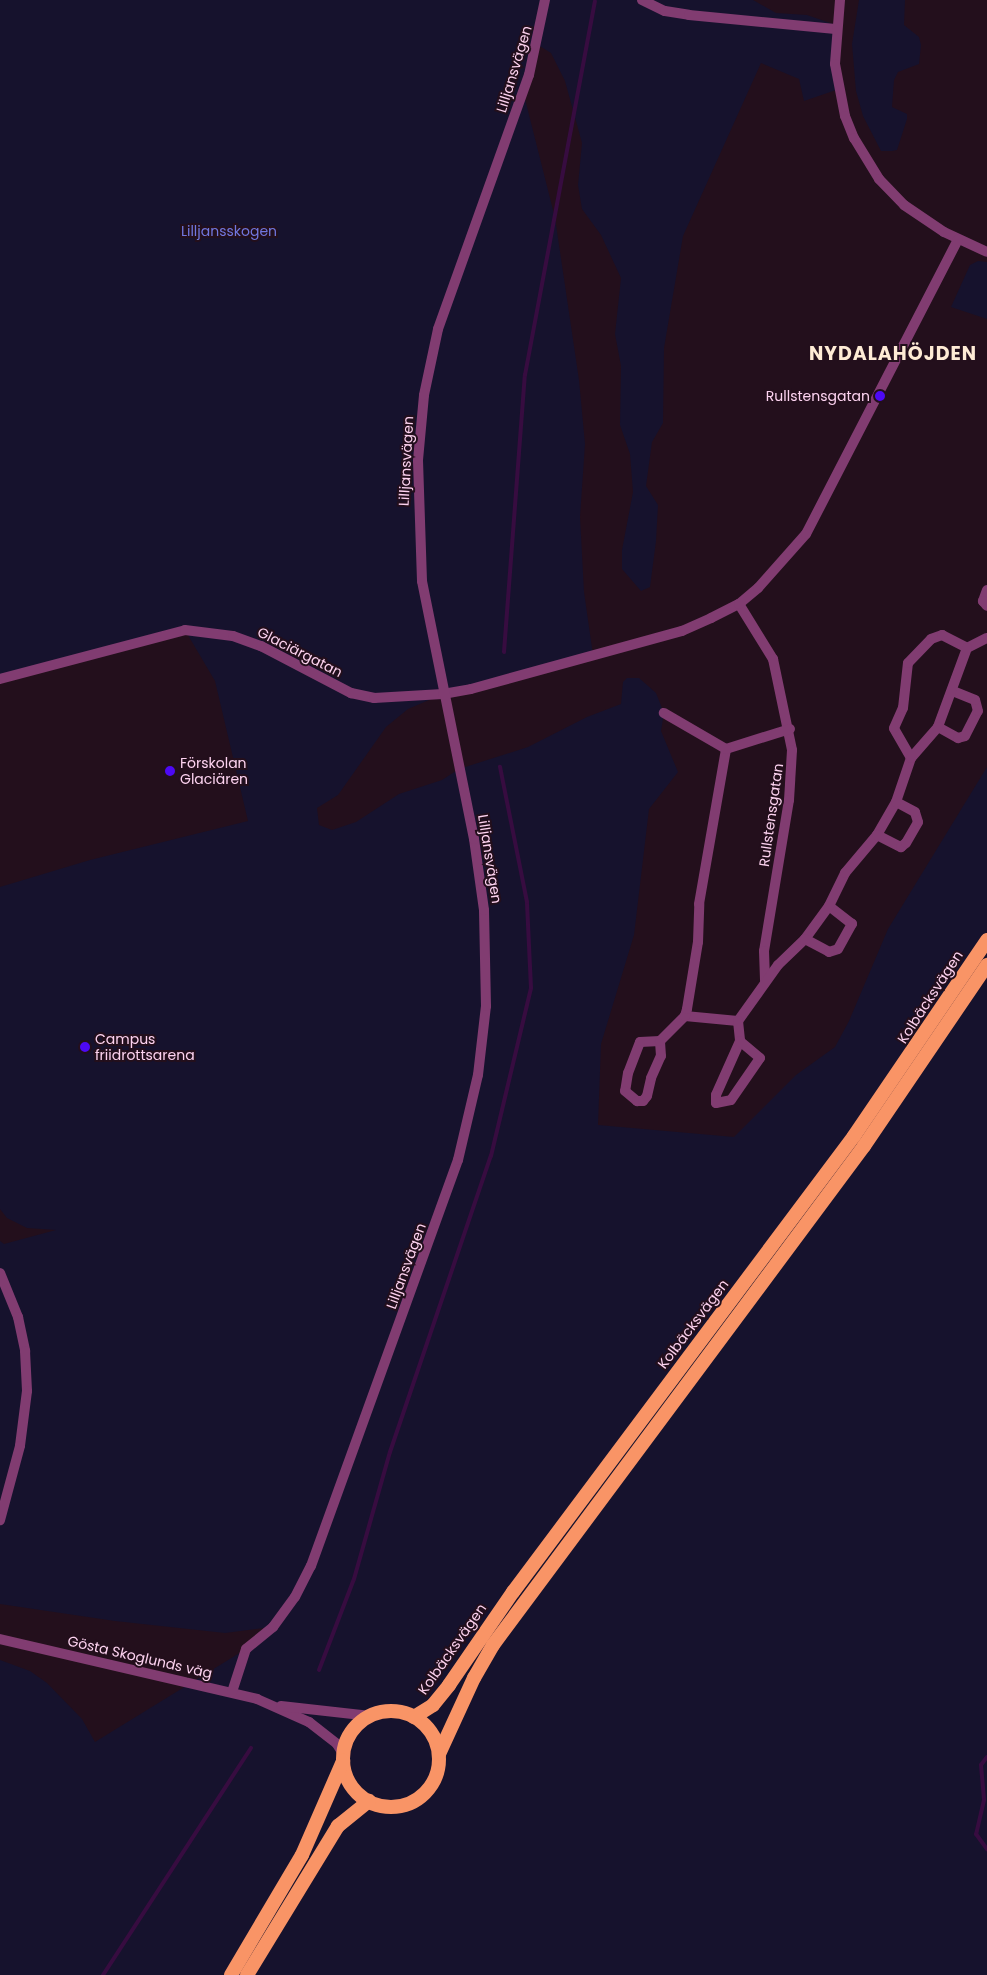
<!DOCTYPE html>
<meta charset="utf-8">
<style>
body{margin:0}
#map{position:relative;width:987px;height:1975px;overflow:hidden;background:#230f1c;font-family:Poppins,sans-serif}
div>[style]{position:absolute}
.green>*{inset:0;background:#16122d}
.stream>*{height:4px;margin:-2px;padding:0 2px;transform-origin:2px;border-radius:2px;background:#370c40}
.minor>*{height:10px;margin:-5px;padding:0 5px;transform-origin:5px;border-radius:5px;background:#813c71}
.trunk>*{height:14px;margin:-7px;padding:0 7px;transform-origin:7px;border-radius:7px;background:#f99466}
.trunk>.ring{margin:-7px;padding:0;box-sizing:content-box;background:none;border:14px solid #f99466;border-radius:50%}
.dots>*{width:14px;height:14px;translate:-50% -50%;box-sizing:border-box;border:2px solid #230f1c;border-radius:50%}
span{translate:-50% -50%;white-space:nowrap;text-align:center;line-height:1.15;-webkit-text-stroke:4px #230f1c;paint-order:stroke}
.street-label{font-size:14px;color:#fdd3f0}
.park-label{font-size:14px;color:#7177df}
.poi-label{font-size:14px;color:#fdd3f0}
.right{translate:-100% -50%;text-align:right}
.left{translate:0 -50%;text-align:left}
.district-label{font-size:19px;color:#feebd5;font-weight:700;letter-spacing:1px}
</style>
<div id="map">
<div class="green">
<i style="clip-path:polygon(0 0,753px 0,776px 13px,807px 15px,836px 25px,839px 89px,804px 101px,799px 79px,761px 63px,683px 236px,664px 348px,663px 423px,652px 442px,646px 486px,658px 505px,656px 541px,650px 587px,641px 591px,622px 569px,622px 550px,633px 492px,630px 454px,620px 425px,621px 366px,615px 334px,621px 278px,601px 235px,582px 209px,578px 185px,582px 143px,565px 81px,551px 53px,538px 45px,523px 91px,555px 218px,579px 380px,585px 444px,580px 517px,584px 592px,593px 655px,443px 694px,408px 709px,386px 727px,338px 795px,317px 808px,319px 825px,332px 830px,356px 822px,399px 794px,442px 780px,459px 769px,528px 747px,587px 717px,621px 704px,623px 682px,627px 678px,639px 678px,656px 693px,664px 713px,661px 731px,678px 772px,649px 809px,634px 935px,601px 1044px,598px 1125px,734px 1137px,796px 1075px,835px 1047px,849px 1021px,888px 929px,987px 767px,987px 1975px,0 1975px,0 1660px,30px 1671px,47px 1683px,82px 1719px,95px 1742px,246px 1649px,271px 1627px,225px 1633px,115px 1621px,0 1604px,0 1241px,4px 1244px,56px 1230px,27px 1228px,7px 1218px,0 1209px,0 887px,90px 860px,248px 821px,215px 681px,185px 630px,0 679px)"></i>
<i style="clip-path:polygon(859px 0,905px 0,904px 25px,919px 37px,921px 45px,919px 64px,898px 72px,894px 80px,892px 107px,907px 114px,907px 119px,897px 150px,892px 151px,881px 151px,863px 116px,856px 91px,852px 44px)"></i>
<i style="clip-path:polygon(978px 261px,987px 262px,987px 319px,951px 307px,970px 265px)"></i>
</div>
<div class="stream">
<i style="left:504px;top:652px;width:278px;rotate:-85.7deg"></i>
<i style="left:525px;top:375px;width:380px;rotate:-79.4deg"></i>
<i style="left:319px;top:1670px;width:97px;rotate:-69deg"></i>
<i style="left:354px;top:1579px;width:132px;rotate:-74.2deg"></i>
<i style="left:390px;top:1452px;width:313px;rotate:-71.2deg"></i>
<i style="left:491px;top:1156px;width:173px;rotate:-76.6deg"></i>
<i style="left:531px;top:988px;width:86px;rotate:-92.7deg"></i>
<i style="left:527px;top:902px;width:138px;rotate:-101.3deg"></i>
<i style="left:987px;top:1757px;width:10px;rotate:127deg"></i>
<i style="left:981px;top:1765px;width:35px;rotate:85deg"></i>
<i style="left:984px;top:1800px;width:35px;rotate:103deg"></i>
<i style="left:976px;top:1834px;width:19px;rotate:54deg"></i>
<i style="left:103px;top:1975px;width:271px;rotate:-56.9deg"></i>
</div>
<div class="minor">
<i style="left:642px;top:0;width:25px;rotate:26deg"></i>
<i style="left:665px;top:11px;width:24px;rotate:9deg"></i>
<i style="left:689px;top:15px;width:147px;rotate:5.5deg"></i>
<i style="left:840px;top:0;width:64px;rotate:94.5deg"></i>
<i style="left:835px;top:64px;width:53px;rotate:79.1deg"></i>
<i style="left:845px;top:116px;width:24px;rotate:68deg"></i>
<i style="left:854px;top:138px;width:48px;rotate:58.6deg"></i>
<i style="left:879px;top:179px;width:36px;rotate:46deg"></i>
<i style="left:904px;top:205px;width:48px;rotate:34deg"></i>
<i style="left:944px;top:232px;width:47px;rotate:24.9deg"></i>
<i style="left:987px;top:590px;width:12px;rotate:110deg"></i>
<i style="left:983px;top:601px;width:6px;rotate:51deg"></i>
<i style="left:739px;top:604px;width:65px;rotate:58.3deg"></i>
<i style="left:773px;top:659px;width:93px;rotate:78.2deg"></i>
<i style="left:792px;top:750px;width:50px;rotate:93.4deg"></i>
<i style="left:789px;top:800px;width:153px;rotate:99.4deg"></i>
<i style="left:764px;top:951px;width:30px;rotate:88deg"></i>
<i style="left:967px;top:648px;width:22px;rotate:-27deg"></i>
<i style="left:0;top:679px;width:191px;rotate:-14.8deg"></i>
<i style="left:185px;top:630px;width:48px;rotate:7.1deg"></i>
<i style="left:233px;top:636px;width:30px;rotate:20deg"></i>
<i style="left:261px;top:646px;width:102px;rotate:27.6deg"></i>
<i style="left:351px;top:693px;width:24px;rotate:12deg"></i>
<i style="left:374px;top:698px;width:69px;rotate:-3.3deg"></i>
<i style="left:443px;top:694px;width:28px;rotate:-10deg"></i>
<i style="left:471px;top:689px;width:219px;rotate:-15.4deg"></i>
<i style="left:682px;top:631px;width:32px;rotate:-24deg"></i>
<i style="left:711px;top:618px;width:31px;rotate:-27deg"></i>
<i style="left:739px;top:604px;width:25px;rotate:-40deg"></i>
<i style="left:758px;top:588px;width:72px;rotate:-48.4deg"></i>
<i style="left:806px;top:534px;width:331px;rotate:-62.7deg"></i>
<i style="left:938px;top:727px;width:23px;rotate:29deg"></i>
<i style="left:958px;top:738px;width:7px;rotate:-16deg"></i>
<i style="left:965px;top:736px;width:28px;rotate:-63deg"></i>
<i style="left:978px;top:711px;width:11px;rotate:-105deg"></i>
<i style="left:975px;top:700px;width:24px;rotate:-158deg"></i>
<i style="left:726px;top:749px;width:67px;rotate:-17.4deg"></i>
<i style="left:877px;top:835px;width:38px;rotate:-60deg"></i>
<i style="left:805px;top:939px;width:41px;rotate:-54deg"></i>
<i style="left:685px;top:1016px;width:53px;rotate:5.4deg"></i>
<i style="left:738px;top:1021px;width:69px;rotate:-54.5deg"></i>
<i style="left:778px;top:965px;width:37px;rotate:-44deg"></i>
<i style="left:805px;top:939px;width:27px;rotate:28deg"></i>
<i style="left:829px;top:952px;width:9px;rotate:-18deg"></i>
<i style="left:838px;top:949px;width:29px;rotate:-61deg"></i>
<i style="left:852px;top:924px;width:29px;rotate:-142deg"></i>
<i style="left:829px;top:906px;width:37px;rotate:-64deg"></i>
<i style="left:845px;top:873px;width:50px;rotate:-49.9deg"></i>
<i style="left:877px;top:835px;width:27px;rotate:27deg"></i>
<i style="left:901px;top:847px;width:6px;rotate:-39deg"></i>
<i style="left:906px;top:843px;width:24px;rotate:-60deg"></i>
<i style="left:918px;top:822px;width:10px;rotate:-107deg"></i>
<i style="left:915px;top:812px;width:21px;rotate:-152deg"></i>
<i style="left:896px;top:802px;width:46px;rotate:-71.2deg"></i>
<i style="left:911px;top:758px;width:34px;rotate:-120deg"></i>
<i style="left:894px;top:728px;width:22px;rotate:-66deg"></i>
<i style="left:903px;top:708px;width:45px;rotate:-83.7deg"></i>
<i style="left:908px;top:663px;width:33px;rotate:-46deg"></i>
<i style="left:931px;top:639px;width:12px;rotate:-20deg"></i>
<i style="left:942px;top:635px;width:28px;rotate:27deg"></i>
<i style="left:967px;top:648px;width:84px;rotate:110.2deg"></i>
<i style="left:938px;top:727px;width:41px;rotate:131.1deg"></i>
<i style="left:738px;top:1021px;width:20px;rotate:84deg"></i>
<i style="left:740px;top:1041px;width:59px;rotate:114deg"></i>
<i style="left:716px;top:1095px;width:8px;rotate:90deg"></i>
<i style="left:716px;top:1103px;width:15px;rotate:-11deg"></i>
<i style="left:731px;top:1100px;width:51px;rotate:-55.4deg"></i>
<i style="left:760px;top:1058px;width:26px;rotate:-140deg"></i>
<i style="left:660px;top:1041px;width:20px;rotate:177deg"></i>
<i style="left:640px;top:1042px;width:33px;rotate:111deg"></i>
<i style="left:628px;top:1073px;width:18px;rotate:99deg"></i>
<i style="left:625px;top:1091px;width:16px;rotate:40deg"></i>
<i style="left:637px;top:1101px;width:6px"></i>
<i style="left:643px;top:1101px;width:6px;rotate:-51deg"></i>
<i style="left:647px;top:1096px;width:18px;rotate:-77deg"></i>
<i style="left:651px;top:1078px;width:24px;rotate:-66deg"></i>
<i style="left:661px;top:1056px;width:15px;rotate:-94deg"></i>
<i style="left:660px;top:1041px;width:35px;rotate:-45deg"></i>
<i style="left:685px;top:1016px;width:7px;rotate:-74deg"></i>
<i style="left:687px;top:1009px;width:68px;rotate:-80.7deg"></i>
<i style="left:698px;top:942px;width:38px;rotate:-88deg"></i>
<i style="left:699px;top:904px;width:157px;rotate:-80.1deg"></i>
<i style="left:726px;top:749px;width:72px;rotate:-149.9deg"></i>
<i style="left:0;top:1273px;width:48px;rotate:67.8deg"></i>
<i style="left:18px;top:1317px;width:35px;rotate:78deg"></i>
<i style="left:25px;top:1351px;width:40px;rotate:87.1deg"></i>
<i style="left:27px;top:1391px;width:55px;rotate:97.3deg"></i>
<i style="left:20px;top:1446px;width:77px;rotate:105.1deg"></i>
<i style="left:0;top:1639px;width:264px;rotate:13.1deg"></i>
<i style="left:257px;top:1699px;width:57px;rotate:23.9deg"></i>
<i style="left:309px;top:1722px;width:36px;rotate:38deg"></i>
<i style="left:337px;top:1744px;width:13px;rotate:58deg"></i>
<i style="left:232px;top:1692px;width:45px;rotate:-72deg"></i>
<i style="left:246px;top:1649px;width:35px;rotate:-39deg"></i>
<i style="left:273px;top:1627px;width:37px;rotate:-54deg"></i>
<i style="left:295px;top:1597px;width:35px;rotate:-63deg"></i>
<i style="left:311px;top:1566px;width:432px;rotate:-70.1deg"></i>
<i style="left:458px;top:1160px;width:87px;rotate:-76.8deg"></i>
<i style="left:478px;top:1075px;width:69px;rotate:-83.4deg"></i>
<i style="left:486px;top:1006px;width:96px;rotate:-91.2deg"></i>
<i style="left:484px;top:910px;width:72px;rotate:-98deg"></i>
<i style="left:474px;top:839px;width:263px;rotate:-101.4deg"></i>
<i style="left:422px;top:581px;width:121px;rotate:-91.9deg"></i>
<i style="left:418px;top:460px;width:65px;rotate:-84.7deg"></i>
<i style="left:424px;top:395px;width:67px;rotate:-78deg"></i>
<i style="left:438px;top:329px;width:270px;rotate:-70.3deg"></i>
<i style="left:529px;top:75px;width:77px;rotate:-78deg"></i>
<i style="left:281px;top:1706px;width:90px;rotate:6.4deg"></i>
</div>
<div class="trunk">
<i class="ring" style="left:343px;top:1711px;width:82px;height:82px"></i>
<i style="left:414px;top:1717px;width:22px;rotate:-32deg"></i>
<i style="left:433px;top:1705px;width:26px;rotate:-51deg"></i>
<i style="left:449px;top:1685px;width:113px;rotate:-55.5deg"></i>
<i style="left:513px;top:1592px;width:569px;rotate:-53.21deg"></i>
<i style="left:854px;top:1136px;width:237px;rotate:-55.8deg"></i>
<i style="left:439px;top:1754px;width:84px;rotate:-65.3deg"></i>
<i style="left:474px;top:1678px;width:38px;rotate:-60deg"></i>
<i style="left:493px;top:1645px;width:622px;rotate:-53.37deg"></i>
<i style="left:864px;top:1146px;width:219px;rotate:-55.8deg"></i>
<i style="left:231px;top:1975px;width:139px;rotate:-59.4deg"></i>
<i style="left:302px;top:1855px;width:103px;rotate:-66.4deg"></i>
<i style="left:247px;top:1975px;width:175px;rotate:-58.6deg"></i>
<i style="left:338px;top:1826px;width:40px;rotate:-39deg"></i>
</div>
<div class="dots">
<i style="left:880px;top:396px;background:#4d09f4"></i>
<i style="left:170px;top:771px;background:#4d09f4"></i>
<i style="left:85px;top:1047px;background:#4d09f4"></i>
</div>
<div class="street-label">
<span style="left:514px;top:69px;rotate:-73deg">Lilljansvägen</span>
<span style="left:406px;top:461px;rotate:-87deg">Lilljansvägen</span>
<span style="left:300px;top:652px;rotate:27deg">Glaciärgatan</span>
<span style="left:771px;top:815px;rotate:-82deg">Rullstensgatan</span>
<span style="left:490px;top:859px;rotate:81deg">Lilljansvägen</span>
<span style="left:930px;top:997px;rotate:-57deg">Kolbäcksvägen</span>
<span style="left:406px;top:1266px;rotate:-70deg">Lilljansvägen</span>
<span style="left:693px;top:1324px;rotate:-53deg">Kolbäcksvägen</span>
<span style="left:452px;top:1649px;rotate:-55deg">Kolbäcksvägen</span>
<span style="left:140px;top:1657px;rotate:13deg">Gösta Skoglunds väg</span>
</div>
<div class="park-label">
<span style="left:229px;top:231px">Lilljansskogen</span>
</div>
<div class="poi-label">
<span class="right" style="left:870px;top:396px">Rullstensgatan</span>
<span class="left" style="left:180px;top:771px">Förskolan<br>Glaciären</span>
<span class="left" style="left:95px;top:1047px">Campus<br>friidrottsarena</span>
</div>
<div class="district-label">
<span style="left:893px;top:354px">NYDALAHÖJDEN</span>
</div>
</div>
